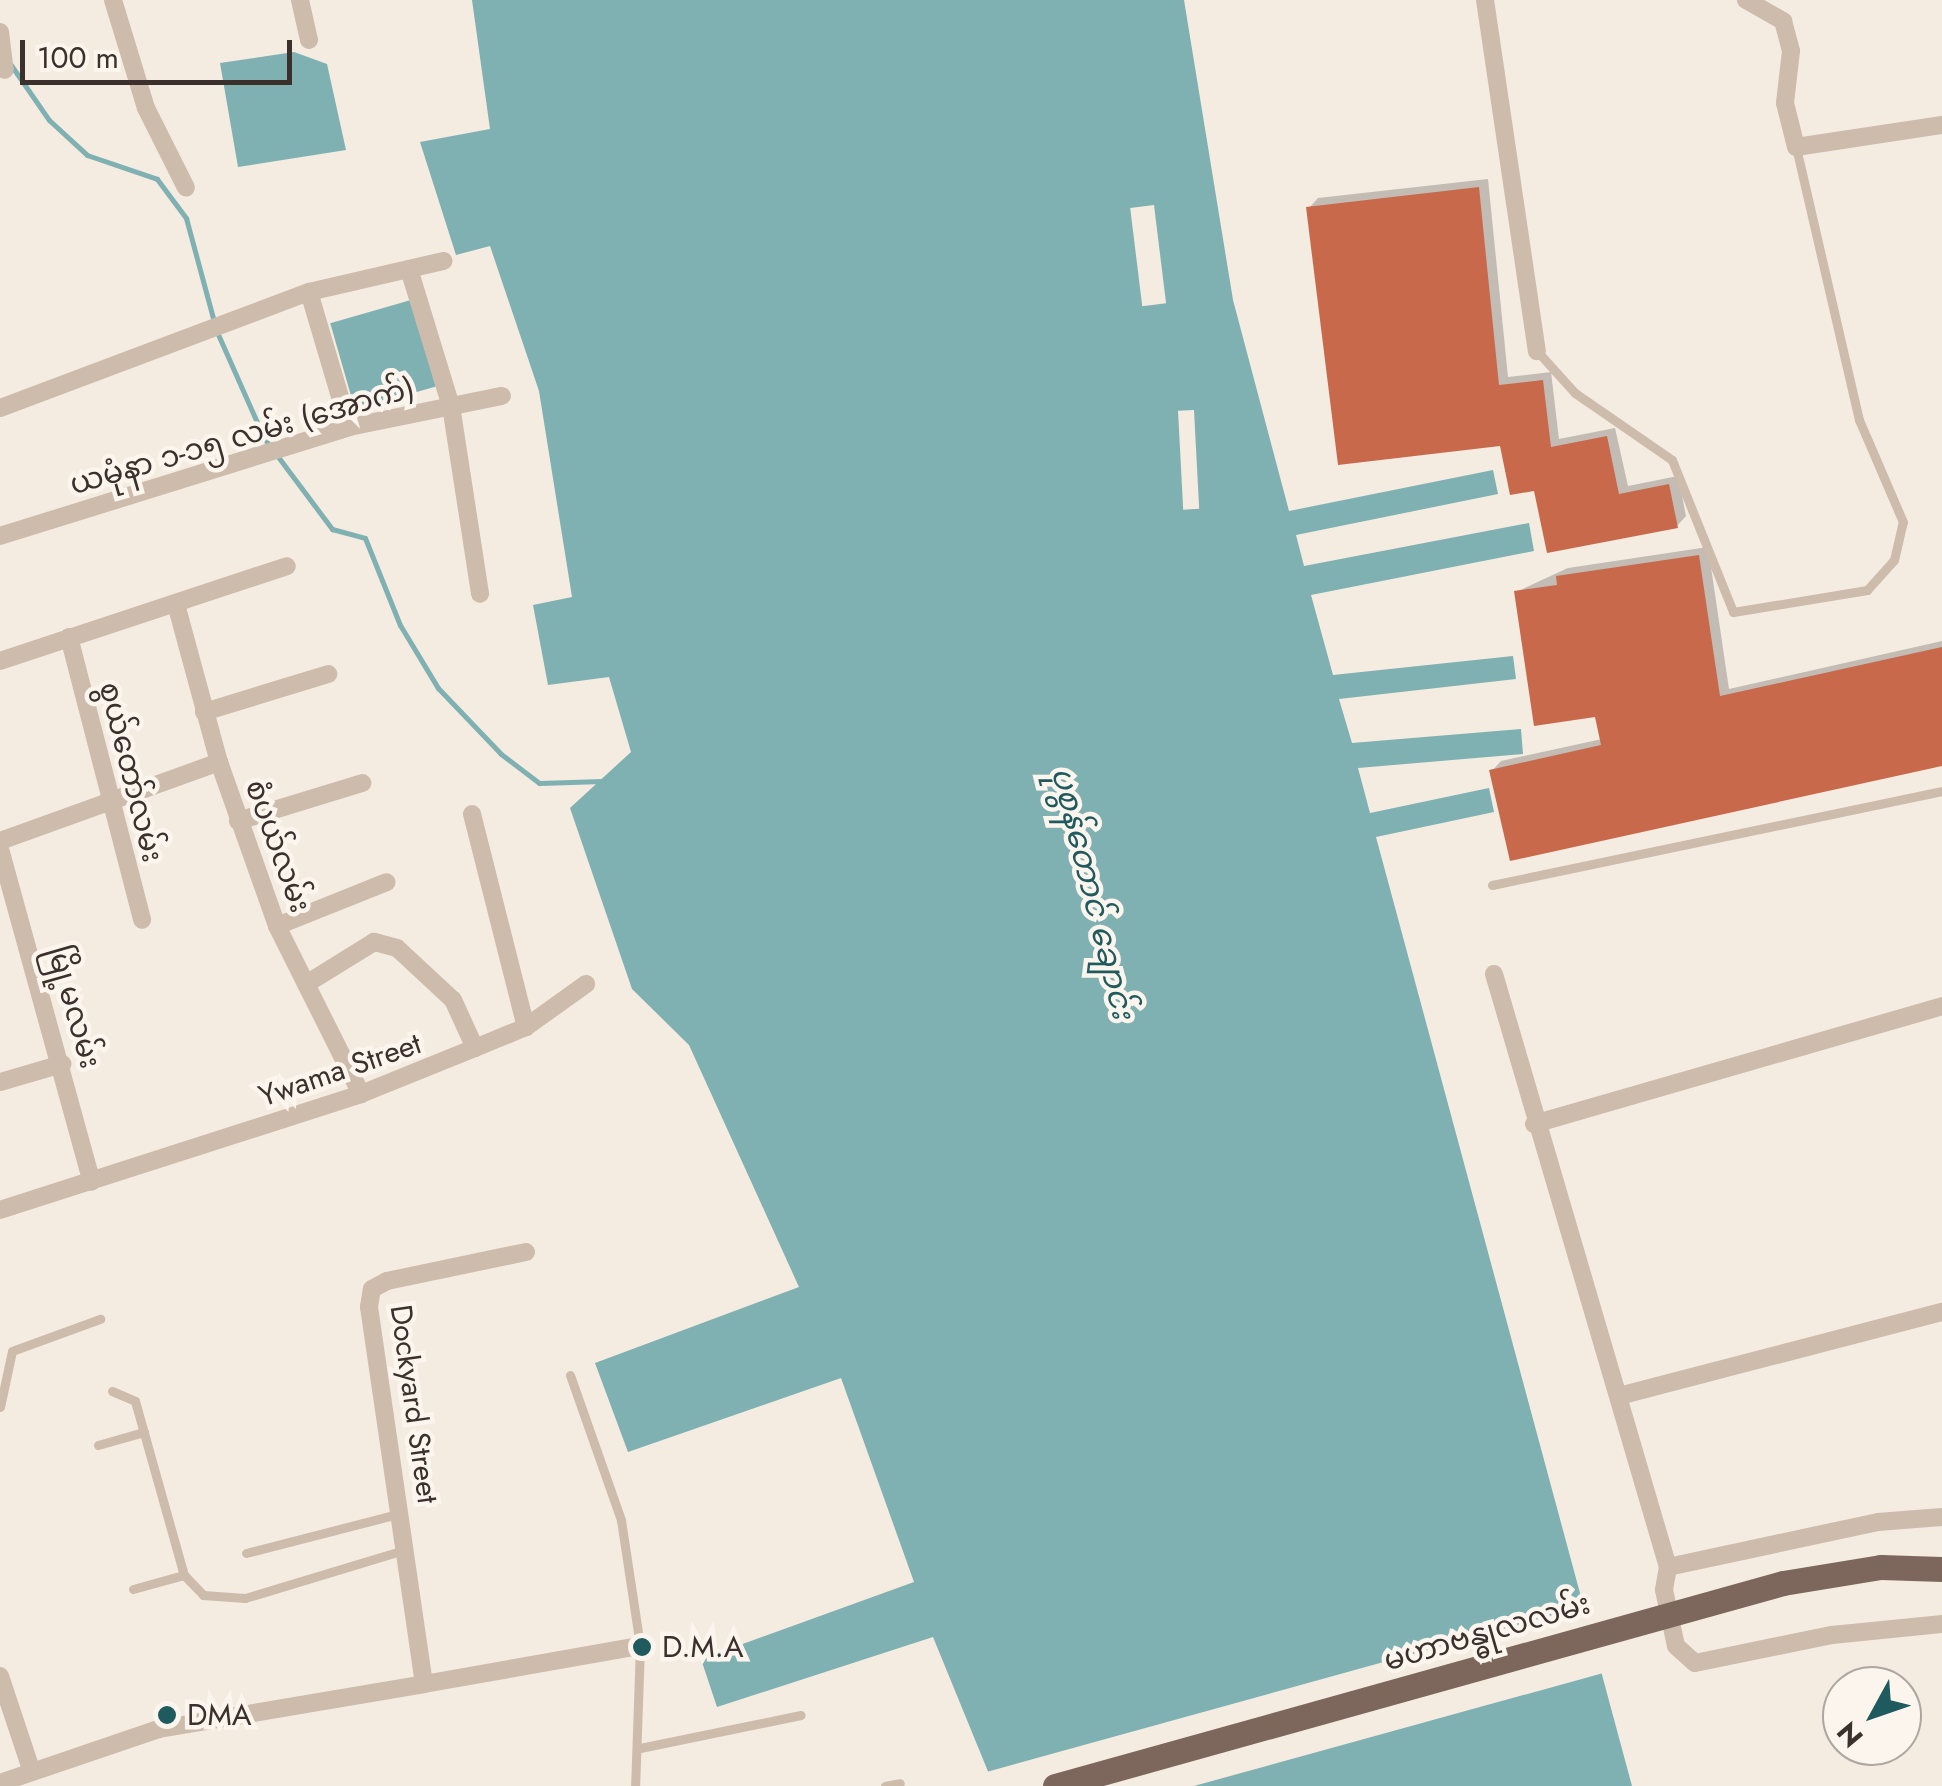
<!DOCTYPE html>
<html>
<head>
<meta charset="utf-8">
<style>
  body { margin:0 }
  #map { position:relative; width:1942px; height:1786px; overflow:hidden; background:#f4ebe1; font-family:Jost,"Noto Sans Myanmar",sans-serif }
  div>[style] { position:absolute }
  .water>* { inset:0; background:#7fb0b2; transform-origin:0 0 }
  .pier>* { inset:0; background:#f4ebe1; transform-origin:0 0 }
  .shadow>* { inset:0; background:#0003 }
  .stream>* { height:5px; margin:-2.5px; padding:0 2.5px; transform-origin:2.5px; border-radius:2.5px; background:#7fb0b2 }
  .building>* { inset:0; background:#c8694b }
  .service>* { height:9px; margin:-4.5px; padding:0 4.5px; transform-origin:4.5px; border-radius:4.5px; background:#cdbbac }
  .minor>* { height:18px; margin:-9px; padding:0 9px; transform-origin:9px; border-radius:9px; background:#cdbbac }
  .primary-bridge>* { height:25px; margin:-12.5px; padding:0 12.5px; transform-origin:12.5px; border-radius:12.5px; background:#7d675c }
  .dots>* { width:28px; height:28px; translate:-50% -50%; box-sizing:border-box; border:5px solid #fbf5ee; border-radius:50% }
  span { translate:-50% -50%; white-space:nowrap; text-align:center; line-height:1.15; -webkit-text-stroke:9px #fbf5ee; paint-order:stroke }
  .street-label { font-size:30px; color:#3b302b }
  .poi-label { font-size:30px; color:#3b302b }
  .left { translate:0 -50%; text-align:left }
  .water-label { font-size:32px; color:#1f5a5e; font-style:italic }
  .north { position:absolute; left:1822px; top:1666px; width:100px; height:100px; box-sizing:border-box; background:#fbf5ee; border:2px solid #aea6a0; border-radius:50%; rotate:230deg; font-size:28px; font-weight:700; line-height:40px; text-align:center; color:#3b302b }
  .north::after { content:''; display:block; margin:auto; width:35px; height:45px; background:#1f5a5e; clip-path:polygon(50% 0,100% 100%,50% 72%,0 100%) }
  .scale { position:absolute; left:20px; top:40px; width:272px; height:45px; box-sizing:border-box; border:5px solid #3b302b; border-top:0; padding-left:12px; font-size:30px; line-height:35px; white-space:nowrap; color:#3b302b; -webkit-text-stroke:8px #fbf5ee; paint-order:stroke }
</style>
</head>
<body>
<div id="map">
  <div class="water">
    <i style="clip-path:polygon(472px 0,1184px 0,1233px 300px,1289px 511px,1493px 470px,1498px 494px,1296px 535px,1304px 566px,1529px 523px,1534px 551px,1311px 595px,1333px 675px,1513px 656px,1516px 679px,1339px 699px,1352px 743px,1521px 729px,1523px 754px,1358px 768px,1370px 813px,1489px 788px,1494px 812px,1376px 837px,1632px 1786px,994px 1786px,933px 1637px,717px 1707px,701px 1659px,914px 1582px,841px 1378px,628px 1452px,595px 1363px,799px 1287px,689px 1045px,632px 989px,570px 808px,631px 752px,609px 677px,548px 685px,533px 605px,572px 597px,539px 391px,490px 246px,456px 255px,420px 142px,490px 129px)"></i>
    <i style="clip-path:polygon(294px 52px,327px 64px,346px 150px,238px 167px,220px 63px)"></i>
    <i style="left:411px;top:300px;width:90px;height:84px;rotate:74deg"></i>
  </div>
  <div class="pier">
    <i style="left:1154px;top:205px;width:99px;height:24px;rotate:83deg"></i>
    <i style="left:1194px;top:410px;width:99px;height:16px;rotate:87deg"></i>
    <i style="clip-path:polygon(1589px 1605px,1607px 1672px,1194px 1786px,989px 1786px,983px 1773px)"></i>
  </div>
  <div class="shadow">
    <i style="clip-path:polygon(1488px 179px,1508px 377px,1551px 372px,1559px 439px,1615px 428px,1628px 486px,1678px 476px,1686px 516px,1677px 526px,1536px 488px,1309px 208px,1318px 198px)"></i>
    <i style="clip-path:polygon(1708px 547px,1729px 689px,1942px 641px,1942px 763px,1492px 771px,1501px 761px,1602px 739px,1597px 714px,1516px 592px,1568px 568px)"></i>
  </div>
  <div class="stream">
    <i style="left:11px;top:65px;width:67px;rotate:55.4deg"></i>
    <i style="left:49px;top:120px;width:52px;rotate:42.6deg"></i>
    <i style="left:87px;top:155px;width:74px;rotate:18.9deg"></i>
    <i style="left:157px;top:179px;width:49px;rotate:53.4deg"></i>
    <i style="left:186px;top:218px;width:108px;rotate:74.9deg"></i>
    <i style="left:217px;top:332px;width:116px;rotate:66.1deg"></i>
    <i style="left:264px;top:438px;width:114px;rotate:53.2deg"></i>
    <i style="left:332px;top:529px;width:34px;rotate:15deg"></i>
    <i style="left:365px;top:538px;width:94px;rotate:68.1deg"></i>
    <i style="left:400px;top:625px;width:74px;rotate:58.9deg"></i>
    <i style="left:438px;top:688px;width:91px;rotate:46.3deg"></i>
    <i style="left:501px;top:754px;width:48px;rotate:37.3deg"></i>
    <i style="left:539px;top:783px;width:64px;rotate:-1.8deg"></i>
  </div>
  <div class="building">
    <i style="clip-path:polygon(1479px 187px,1499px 385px,1543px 380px,1551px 447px,1607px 436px,1619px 494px,1669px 484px,1678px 528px,1547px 553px,1534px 491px,1510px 495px,1500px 446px,1338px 465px,1306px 207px)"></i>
    <i style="clip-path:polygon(1699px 555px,1720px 696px,1942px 647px,1942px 766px,1510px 861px,1489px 770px,1601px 745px,1595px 717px,1534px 726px,1514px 591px,1557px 585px,1556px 576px)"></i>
  </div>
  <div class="service">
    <i style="left:1537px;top:351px;width:57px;rotate:47.9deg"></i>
    <i style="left:1575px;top:393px;width:118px;rotate:34.6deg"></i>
    <i style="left:1672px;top:460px;width:164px;rotate:68.1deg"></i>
    <i style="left:1733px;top:612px;width:136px;rotate:-9.3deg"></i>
    <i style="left:1867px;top:590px;width:40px;rotate:-48deg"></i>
    <i style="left:1894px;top:560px;width:39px;rotate:-77deg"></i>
    <i style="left:1903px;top:522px;width:111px;rotate:-113.3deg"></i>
    <i style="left:1859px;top:420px;width:280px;rotate:-103deg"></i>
    <i style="left:1492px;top:885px;width:460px;rotate:-11.8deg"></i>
    <i style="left:570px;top:1375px;width:154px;rotate:70.6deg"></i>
    <i style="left:621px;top:1520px;width:127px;rotate:81.4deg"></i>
    <i style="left:640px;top:1646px;width:140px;rotate:92deg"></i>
    <i style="left:112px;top:1391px;width:25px;rotate:23deg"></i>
    <i style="left:135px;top:1401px;width:181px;rotate:74.3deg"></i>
    <i style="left:184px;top:1575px;width:28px;rotate:46deg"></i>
    <i style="left:203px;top:1595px;width:42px;rotate:4.1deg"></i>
    <i style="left:245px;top:1598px;width:166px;rotate:-16.8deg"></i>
    <i style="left:0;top:1407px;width:57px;rotate:-77.9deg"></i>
    <i style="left:12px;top:1351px;width:94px;rotate:-20deg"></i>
    <i style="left:98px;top:1445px;width:48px;rotate:-15.8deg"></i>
    <i style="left:246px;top:1553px;width:157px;rotate:-14.4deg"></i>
    <i style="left:133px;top:1589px;width:53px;rotate:-15.4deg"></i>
    <i style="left:640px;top:1748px;width:164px;rotate:-11.6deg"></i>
    <i style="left:885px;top:1786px;width:15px;rotate:-11deg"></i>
  </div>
  <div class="minor">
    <i style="left:113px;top:0;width:113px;rotate:73deg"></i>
    <i style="left:146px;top:108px;width:89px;rotate:63.4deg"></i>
    <i style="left:300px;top:0;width:41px;rotate:77.3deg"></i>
    <i style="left:1485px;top:0;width:355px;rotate:81.6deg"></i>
    <i style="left:1746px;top:0;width:43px;rotate:29.6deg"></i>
    <i style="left:1783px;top:21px;width:31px;rotate:75deg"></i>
    <i style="left:1791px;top:51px;width:52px;rotate:96.6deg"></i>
    <i style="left:1785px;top:103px;width:45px;rotate:76deg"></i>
    <i style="left:1796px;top:147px;width:148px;rotate:-8.6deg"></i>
    <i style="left:0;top:32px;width:38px;rotate:83deg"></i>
    <i style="left:409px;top:269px;width:143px;rotate:73deg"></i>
    <i style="left:451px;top:406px;width:190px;rotate:81.2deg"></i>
    <i style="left:309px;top:292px;width:141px;rotate:73.5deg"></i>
    <i style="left:0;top:408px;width:330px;rotate:-20.6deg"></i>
    <i style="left:309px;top:292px;width:138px;rotate:-13deg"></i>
    <i style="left:0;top:536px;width:366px;rotate:-17.3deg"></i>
    <i style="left:349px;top:427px;width:156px;rotate:-11.5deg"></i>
    <i style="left:176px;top:604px;width:164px;rotate:74.8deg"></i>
    <i style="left:219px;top:762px;width:174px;rotate:70.5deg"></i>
    <i style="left:277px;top:926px;width:188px;rotate:63.4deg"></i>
    <i style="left:69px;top:637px;width:292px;rotate:75.5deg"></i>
    <i style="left:0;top:661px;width:302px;rotate:-18.3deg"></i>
    <i style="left:204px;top:712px;width:130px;rotate:-17deg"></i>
    <i style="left:472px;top:814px;width:220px;rotate:75.8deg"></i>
    <i style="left:238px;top:821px;width:130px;rotate:-17deg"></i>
    <i style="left:0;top:841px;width:233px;rotate:-19.8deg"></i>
    <i style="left:0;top:849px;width:345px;rotate:74.6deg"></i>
    <i style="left:277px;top:926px;width:118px;rotate:-21.8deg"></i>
    <i style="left:1494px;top:974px;width:618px;rotate:73.65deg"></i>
    <i style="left:1668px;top:1567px;width:23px;rotate:100deg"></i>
    <i style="left:1664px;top:1590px;width:57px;rotate:77.9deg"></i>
    <i style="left:1676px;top:1646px;width:25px;rotate:42deg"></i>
    <i style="left:1695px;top:1663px;width:140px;rotate:-11.6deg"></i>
    <i style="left:1832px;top:1635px;width:111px;rotate:-5.7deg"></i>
    <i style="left:475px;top:1048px;width:55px;rotate:-22.4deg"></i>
    <i style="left:526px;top:1027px;width:74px;rotate:-35.6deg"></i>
    <i style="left:0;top:1082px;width:65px;rotate:-16.2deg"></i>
    <i style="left:1534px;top:1124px;width:425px;rotate:-16.1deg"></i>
    <i style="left:0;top:1210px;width:379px;rotate:-17.8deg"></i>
    <i style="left:361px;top:1094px;width:123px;rotate:-22deg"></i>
    <i style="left:475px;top:1048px;width:53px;rotate:-114.6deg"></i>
    <i style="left:453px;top:1000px;width:76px;rotate:-137.1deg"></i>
    <i style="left:397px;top:948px;width:24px;rotate:-165deg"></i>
    <i style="left:374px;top:942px;width:80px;rotate:148.3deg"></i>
    <i style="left:1619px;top:1396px;width:334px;rotate:-14.6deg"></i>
    <i style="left:1668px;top:1567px;width:215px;rotate:-12.1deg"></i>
    <i style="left:1878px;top:1522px;width:64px;rotate:-4.5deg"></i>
    <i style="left:0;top:1676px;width:98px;rotate:71.6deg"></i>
    <i style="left:424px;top:1684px;width:219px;rotate:-10deg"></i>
    <i style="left:0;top:1783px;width:168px;rotate:-18.8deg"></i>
    <i style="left:159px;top:1729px;width:269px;rotate:-9.6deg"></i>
    <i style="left:424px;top:1684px;width:381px;rotate:-98.3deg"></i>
    <i style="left:369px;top:1307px;width:18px;rotate:-81deg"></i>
    <i style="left:372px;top:1289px;width:17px;rotate:-28deg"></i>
    <i style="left:387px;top:1281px;width:142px;rotate:-11.8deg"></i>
  </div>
  <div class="primary-bridge">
    <i style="left:1055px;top:1786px;width:756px;rotate:-15.58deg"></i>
    <i style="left:1783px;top:1583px;width:99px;rotate:-9.3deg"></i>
    <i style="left:1881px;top:1567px;width:61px;rotate:1.9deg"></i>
  </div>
  <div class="dots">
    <i style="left:642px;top:1647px;background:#1f5a5e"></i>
    <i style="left:167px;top:1715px;background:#1f5a5e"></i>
  </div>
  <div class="street-label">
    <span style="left:242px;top:436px;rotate:-16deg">ယမုံနာ ၁-၁၅ လမ်း (အောက်)</span>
    <span style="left:131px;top:772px;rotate:76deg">စွယ်တော်လမ်း</span>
    <span style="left:278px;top:846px;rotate:70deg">စံပယ်လမ်း</span>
    <span style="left:74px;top:1007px;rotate:74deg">မြို့မလမ်း</span>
    <span style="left:340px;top:1070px;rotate:-19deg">Ywama Street</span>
    <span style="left:414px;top:1404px;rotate:82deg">Dockyard Street</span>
    <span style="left:1487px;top:1632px;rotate:-16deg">မဟာဗန္ဓုလလမ်း</span>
  </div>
  <div class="poi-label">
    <span class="left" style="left:662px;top:1647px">D.M.A</span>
    <span class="left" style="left:187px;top:1715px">DMA</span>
  </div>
  <div class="water-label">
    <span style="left:1093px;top:893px;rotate:76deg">ပုစွန်တောင် ချောင်း</span>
  </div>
  <div class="north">N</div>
  <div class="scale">100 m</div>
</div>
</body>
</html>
